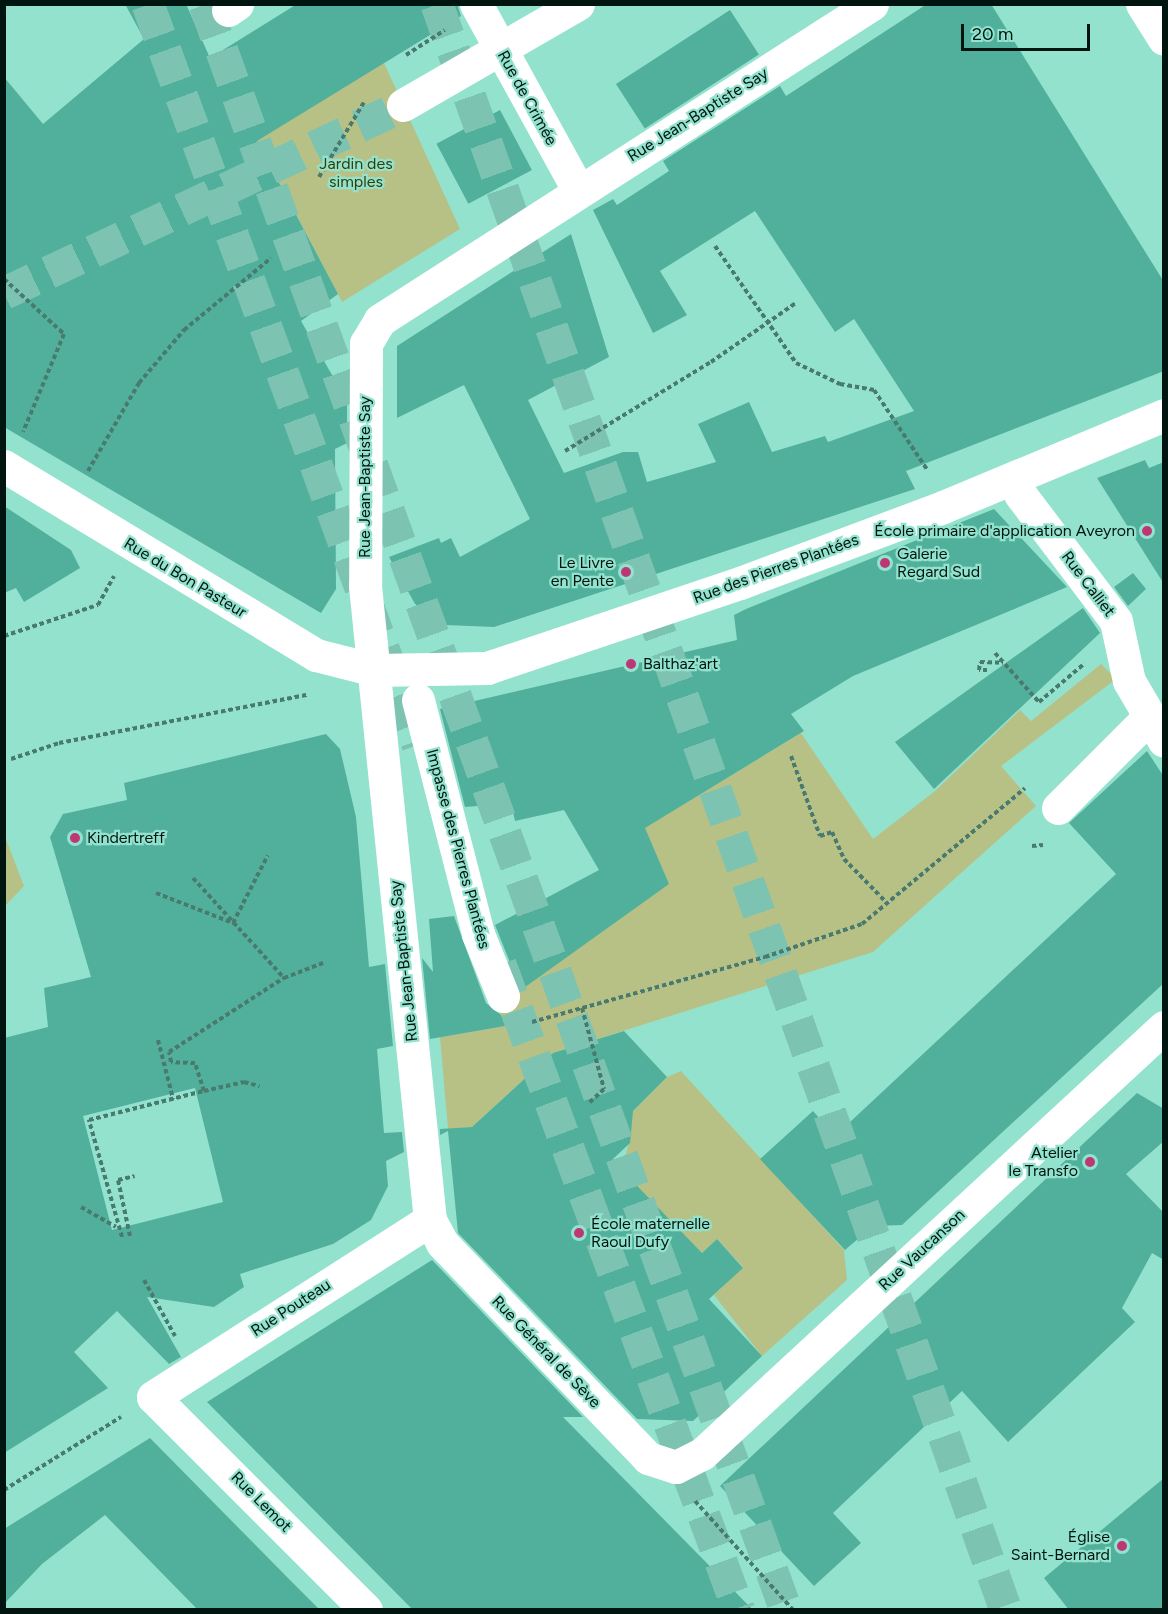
<!DOCTYPE html>
<html>
<head>
<meta charset="utf-8">
<style>
  body { margin:0 }
  #map { position:relative; width:1168px; height:1614px; overflow:hidden; background:#93e2ce; font-family:Figtree,sans-serif }
  div>[style] { position:absolute }
  .green>* { inset:0; background:#b7c186 }
  .building>* { inset:0; background:#51b09b; transform-origin:0 0 }
  .minor-tunnel>* { height:33px; margin-top:-16.5px; transform-origin:0; background:repeating-linear-gradient(90deg,#7dc3b2 0 33px,transparent 0 49px) }
  .major-tunnel>* { height:33px; margin-top:-16.5px; transform-origin:0; background:repeating-linear-gradient(90deg,#7dc3b2 0 33px,transparent 0 49px) }
  .path>* { height:4px; margin-top:-2px; transform-origin:0; background:repeating-linear-gradient(90deg,#497a6e 0 4.5px,transparent 0 7.5px) }
  .minor>* { height:33px; margin:-16.5px; padding:0 16.5px; transform-origin:16.5px; border-radius:16.5px; background:#fff }
  .dots>* { width:16px; height:16px; translate:-50% -50%; box-sizing:border-box; border:3px solid #93e2ce; border-radius:50% }
  span { translate:-50% -50%; white-space:nowrap; text-align:center; line-height:1.15; -webkit-text-stroke:4.5px #93e2ce; paint-order:stroke }
  .street-label { font-size:16px; color:#001510 }
  .park-label { font-size:16px; color:#363d04 }
  .poi-label { font-size:16px; color:#001510 }
  .right { translate:-100% -50%; text-align:right }
  .left { translate:0 -50%; text-align:left }
  .frame { position:absolute; inset:0; border:6px solid #001510; pointer-events:none }
  .scale { position:absolute; left:961px; top:24px; width:129px; height:27px; box-sizing:border-box; border:3px solid #001510; border-top:0; padding-left:8px; font-size:18px; line-height:21px; white-space:nowrap; color:#001510; -webkit-text-stroke:4px #93e2ce; paint-order:stroke }
</style>
</head>
<body>
<div id="map">
  <div class="green">
    <i style="clip-path:polygon(384px 63px,460px 229px,342px 302px,255px 137px)"></i>
    <i style="clip-path:polygon(1101px 664px,1116px 679px,1001px 766px,1036px 806px,873px 952px,553px 1053px,472px 1127px,448px 1129px,440px 1037px,504px 1026px,497px 1002px,668px 884px,640px 830px,801px 733px,873px 839px,935px 791px,1020px 710px,1031px 721px)"></i>
    <i style="clip-path:polygon(4px 834px,24px 886px,5px 906px,4px 906px)"></i>
    <i style="clip-path:polygon(681px 1071px,844px 1250px,847px 1280px,762px 1356px,714px 1295px,743px 1267px,717px 1239px,702px 1253px,621px 1174px,631px 1134px,621px 1123px,667px 1077px)"></i>
  </div>
  <div class="building">
    <i style="clip-path:polygon(125px 4px,186px 4px,210px 58px,297px 4px,457px 4px,461px 16px,257px 141px,338px 294px,301px 321px,347px 401px,347px 443px,335px 449px,336px 589px,321px 613px,4px 427px,4px 77px,43px 124px,144px 39px)"></i>
    <i style="clip-path:polygon(927px 4px,991px 4px,1164px 282px,1164px 371px,906px 471px,915px 489px,494px 627px,445px 625px,415px 604px,389px 557px,439px 538px,441px 543px,451px 538px,460px 557px,530px 519px,464px 385px,397px 418px,397px 346px,571px 234px,609px 357px,528px 400px,564px 473px,623px 452px,638px 452px,647px 482px,716px 462px,698px 424px,749px 402px,772px 452px,825px 436px,828px 442px,914px 411px,854px 319px,835px 332px,755px 211px,660px 271px,687px 315px,653px 333px,593px 210px,613px 199px,617px 205px,669px 171px,663px 161px,780px 86px,786px 96px)"></i>
    <i style="left:730px;top:10px;width:53px;height:136px;rotate:57deg"></i>
    <i style="left:500px;top:110px;width:68px;height:72px;rotate:62deg"></i>
    <i style="clip-path:polygon(1145px 460px,1149px 468px,1164px 462px,1164px 584px,1097px 478px)"></i>
    <i style="clip-path:polygon(4px 506px,71px 550px,80px 568px,24px 602px,16px 588px,4px 593px)"></i>
    <i style="clip-path:polygon(994px 509px,1067px 587px,853px 676px,791px 714px,804px 731px,645px 828px,669px 884px,521px 990px,495px 925px,599px 870px,564px 810px,515px 821px,512px 808px,504px 809px,503px 804px,465px 807px,440px 709px,737px 640px,734px 615px,746px 609px)"></i>
    <i style="clip-path:polygon(1133px 573px,1146px 589px,1128px 606px,1114px 587px)"></i>
    <i style="clip-path:polygon(1083px 608px,1100px 633px,934px 789px,895px 742px)"></i>
    <i style="clip-path:polygon(evenodd,326px 734px,340px 749px,356px 817px,369px 967px,385px 964px,393px 1046px,377px 1049px,384px 1133px,402px 1132px,404px 1152px,386px 1161px,388px 1186px,371px 1220px,333px 1244px,240px 1274px,244px 1287px,214px 1307px,147px 1297px,181px 1357px,169px 1364px,117px 1311px,74px 1352px,108px 1388px,4px 1453px,4px 1038px,48px 1027px,44px 988px,91px 977px,50px 837px,63px 814px,127px 800px,124px 783px,326px 734px,195px 1088px,223px 1202px,112px 1230px,83px 1116px,195px 1088px)"></i>
    <i style="clip-path:polygon(1147px 751px,1164px 777px,1164px 983px,902px 1225px,873px 1226px,845px 1250px,760px 1159px,813px 1111px,835px 1136px,1116px 874px,1069px 823px)"></i>
    <i style="clip-path:polygon(454px 916px,486px 1003px,501px 1015px,505px 1026px,430px 1039px,422px 958px,433px 972px,429px 919px)"></i>
    <i style="clip-path:polygon(624px 1031px,667px 1077px,633px 1111px,630px 1143px,612px 1160px,702px 1253px,717px 1239px,743px 1268px,709px 1299px,762px 1356px,693px 1421px,637px 1419px,458px 1233px,448px 1131px,440px 1135px,440px 1129px,472px 1127px,553px 1053px)"></i>
    <i style="clip-path:polygon(1137px 1093px,1164px 1109px,1164px 1141px,1126px 1174px,1164px 1213px,1164px 1260px,1152px 1253px,1122px 1308px,1135px 1322px,1008px 1442px,962px 1391px,833px 1513px,861px 1543px,814px 1586px,720px 1486px)"></i>
    <i style="clip-path:polygon(432px 1260px,583px 1417px,563px 1417px,753px 1610px,413px 1610px,207px 1402px)"></i>
    <i style="clip-path:polygon(150px 1438px,285px 1575px,320px 1610px,198px 1610px,105px 1515px,42px 1564px,4px 1604px,4px 1529px)"></i>
    <i style="clip-path:polygon(1164px 1478px,1164px 1610px,1069px 1610px,1044px 1578px)"></i>
  </div>
  <div class="minor-tunnel">
    <i style="left:437px;top:4px;width:1704px;rotate:70.49deg"></i>
    <i style="left:4px;top:293px;width:441px;rotate:-25.2deg"></i>
  </div>
  <div class="major-tunnel">
    <i style="left:148px;top:4px;width:788px;rotate:69.95deg"></i>
    <i style="left:205px;top:4px;width:1708px;rotate:70.11deg"></i>
    <i style="left:500px;top:964px;width:689px;rotate:69.7deg"></i>
  </div>
  <div class="path">
    <i style="left:406px;top:55px;width:46px;rotate:-32.7deg"></i>
    <i style="left:319px;top:177px;width:87px;rotate:-59deg"></i>
    <i style="left:715px;top:246px;width:142px;rotate:55.3deg"></i>
    <i style="left:796px;top:363px;width:49px;rotate:25.5deg"></i>
    <i style="left:840px;top:384px;width:35px;rotate:10deg"></i>
    <i style="left:874px;top:390px;width:97px;rotate:56.3deg"></i>
    <i style="left:4px;top:279px;width:81px;rotate:42.5deg"></i>
    <i style="left:64px;top:334px;width:106px;rotate:112.7deg"></i>
    <i style="left:565px;top:451px;width:171px;rotate:-31.4deg"></i>
    <i style="left:711px;top:362px;width:103px;rotate:-34.8deg"></i>
    <i style="left:88px;top:471px;width:102px;rotate:-59.9deg"></i>
    <i style="left:139px;top:383px;width:70px;rotate:-49.7deg"></i>
    <i style="left:184px;top:330px;width:113px;rotate:-39.6deg"></i>
    <i style="left:4px;top:636px;width:99px;rotate:-18.3deg"></i>
    <i style="left:98px;top:605px;width:33px;rotate:-61deg"></i>
    <i style="left:995px;top:653px;width:66px;rotate:48.1deg"></i>
    <i style="left:1039px;top:702px;width:60px;rotate:-40.3deg"></i>
    <i style="left:987px;top:670px;width:8px;rotate:180deg"></i>
    <i style="left:979px;top:670px;width:8px;rotate:-83deg"></i>
    <i style="left:980px;top:662px;width:23px;rotate:2deg"></i>
    <i style="left:791px;top:756px;width:85px;rotate:70.1deg"></i>
    <i style="left:820px;top:836px;width:13px;rotate:-18deg"></i>
    <i style="left:832px;top:832px;width:30px;rotate:66deg"></i>
    <i style="left:844px;top:859px;width:62px;rotate:45.7deg"></i>
    <i style="left:11px;top:759px;width:51px;rotate:-18.4deg"></i>
    <i style="left:59px;top:743px;width:253px;rotate:-11deg"></i>
    <i style="left:1032px;top:846px;width:11px;rotate:-5deg"></i>
    <i style="left:193px;top:878px;width:135px;rotate:47.7deg"></i>
    <i style="left:156px;top:893px;width:83px;rotate:21.3deg"></i>
    <i style="left:233px;top:923px;width:76px;rotate:-62.8deg"></i>
    <i style="left:582px;top:1008px;width:84px;rotate:74.8deg"></i>
    <i style="left:604px;top:1089px;width:22px;rotate:137deg"></i>
    <i style="left:532px;top:1022px;width:242px;rotate:-15.6deg"></i>
    <i style="left:765px;top:957px;width:102px;rotate:-18.8deg"></i>
    <i style="left:862px;top:924px;width:212px;rotate:-39.8deg"></i>
    <i style="left:158px;top:1040px;width:61px;rotate:75.7deg"></i>
    <i style="left:204px;top:1091px;width:41px;rotate:-12.7deg"></i>
    <i style="left:244px;top:1082px;width:16px;rotate:15deg"></i>
    <i style="left:81px;top:1207px;width:40px;rotate:29.7deg"></i>
    <i style="left:130px;top:1236px;width:57px;rotate:-102.1deg"></i>
    <i style="left:118px;top:1180px;width:17px;rotate:-13deg"></i>
    <i style="left:122px;top:1237px;width:122px;rotate:-105.8deg"></i>
    <i style="left:89px;top:1120px;width:119px;rotate:-14.2deg"></i>
    <i style="left:204px;top:1091px;width:29px;rotate:-108deg"></i>
    <i style="left:195px;top:1063px;width:24px;rotate:-178deg"></i>
    <i style="left:171px;top:1062px;width:10px;rotate:-101deg"></i>
    <i style="left:169px;top:1052px;width:137px;rotate:-32.8deg"></i>
    <i style="left:284px;top:978px;width:42px;rotate:-21deg"></i>
    <i style="left:144px;top:1280px;width:64px;rotate:61deg"></i>
    <i style="left:4px;top:1490px;width:138px;rotate:-32deg"></i>
    <i style="left:695px;top:1501px;width:147px;rotate:48deg"></i>
  </div>
  <div class="minor">
    <i style="left:476px;top:4px;width:213px;rotate:61.2deg"></i>
    <i style="left:872px;top:4px;width:585px;rotate:147.29deg"></i>
    <i style="left:380px;top:320px;width:27px;rotate:121deg"></i>
    <i style="left:366px;top:343px;width:243px;rotate:90.2deg"></i>
    <i style="left:365px;top:586px;width:637px;rotate:84.15deg"></i>
    <i style="left:430px;top:1220px;width:26px;rotate:62deg"></i>
    <i style="left:442px;top:1243px;width:298px;rotate:46.2deg"></i>
    <i style="left:648px;top:1458px;width:29px;rotate:18deg"></i>
    <i style="left:676px;top:1467px;width:29px;rotate:-27deg"></i>
    <i style="left:702px;top:1454px;width:629px;rotate:-42.75deg"></i>
    <i style="left:1142px;top:4px;width:41px;rotate:57.8deg"></i>
    <i style="left:228px;top:10px;width:11px;rotate:-34deg"></i>
    <i style="left:403px;top:105px;width:202px;rotate:-30deg"></i>
    <i style="left:4px;top:466px;width:365px;rotate:31.2deg"></i>
    <i style="left:316px;top:655px;width:61px;rotate:14.3deg"></i>
    <i style="left:375px;top:670px;width:112px;rotate:-1deg"></i>
    <i style="left:487px;top:668px;width:267px;rotate:-18.6deg"></i>
    <i style="left:740px;top:583px;width:217px;rotate:-20.5deg"></i>
    <i style="left:943px;top:507px;width:239px;rotate:-22.6deg"></i>
    <i style="left:1020px;top:494px;width:159px;rotate:52.9deg"></i>
    <i style="left:1116px;top:621px;width:61px;rotate:77.8deg"></i>
    <i style="left:1129px;top:681px;width:69px;rotate:59.7deg"></i>
    <i style="left:418px;top:700px;width:242px;rotate:75.6deg"></i>
    <i style="left:478px;top:934px;width:67px;rotate:68deg"></i>
    <i style="left:1058px;top:808px;width:129px;rotate:-45deg"></i>
    <i style="left:366px;top:1610px;width:301px;rotate:-135deg"></i>
    <i style="left:153px;top:1397px;width:329px;rotate:-32.6deg"></i>
  </div>
  <div class="dots">
    <i style="left:1147px;top:531px;background:#be3775"></i>
    <i style="left:885px;top:563px;background:#be3775"></i>
    <i style="left:626px;top:572px;background:#be3775"></i>
    <i style="left:631px;top:664px;background:#be3775"></i>
    <i style="left:75px;top:838px;background:#be3775"></i>
    <i style="left:1090px;top:1162px;background:#be3775"></i>
    <i style="left:579px;top:1233px;background:#be3775"></i>
    <i style="left:1122px;top:1546px;background:#be3775"></i>
  </div>
  <div class="street-label">
    <span style="left:527px;top:98px;rotate:61deg">Rue de Crimée</span>
    <span style="left:698px;top:115px;rotate:-32deg">Rue Jean-Baptiste Say</span>
    <span style="left:365px;top:477px;rotate:-90deg">Rue Jean-Baptiste Say</span>
    <span style="left:776px;top:569px;rotate:-20deg">Rue des Pierres Plantées</span>
    <span style="left:185px;top:578px;rotate:31deg">Rue du Bon Pasteur</span>
    <span style="left:1088px;top:584px;rotate:53deg">Rue Calliet</span>
    <span style="left:458px;top:849px;rotate:75deg">Impasse des Pierres Plantées</span>
    <span style="left:404px;top:961px;rotate:-96deg">Rue Jean-Baptiste Say</span>
    <span style="left:922px;top:1250px;rotate:-43deg">Rue Vaucanson</span>
    <span style="left:291px;top:1308px;rotate:-33deg">Rue Pouteau</span>
    <span style="left:546px;top:1352px;rotate:46deg">Rue Général de Sève</span>
    <span style="left:261px;top:1502px;rotate:45deg">Rue Lemot</span>
  </div>
  <div class="park-label">
    <span style="left:356px;top:173px">Jardin des<br>simples</span>
  </div>
  <div class="poi-label">
    <span class="right" style="left:1135px;top:531px">École primaire d'application Aveyron</span>
    <span class="left" style="left:897px;top:563px">Galerie<br>Regard Sud</span>
    <span class="right" style="left:614px;top:572px">Le Livre<br>en Pente</span>
    <span class="left" style="left:643px;top:664px">Balthaz'art</span>
    <span class="left" style="left:87px;top:838px">Kindertreff</span>
    <span class="right" style="left:1078px;top:1162px">Atelier<br>le Transfo</span>
    <span class="left" style="left:591px;top:1233px">École maternelle<br>Raoul Dufy</span>
    <span class="right" style="left:1110px;top:1546px">Église<br>Saint-Bernard</span>
  </div>
  <div class="frame"></div>
  <div class="scale">20 m</div>
</div>
</body>
</html>
